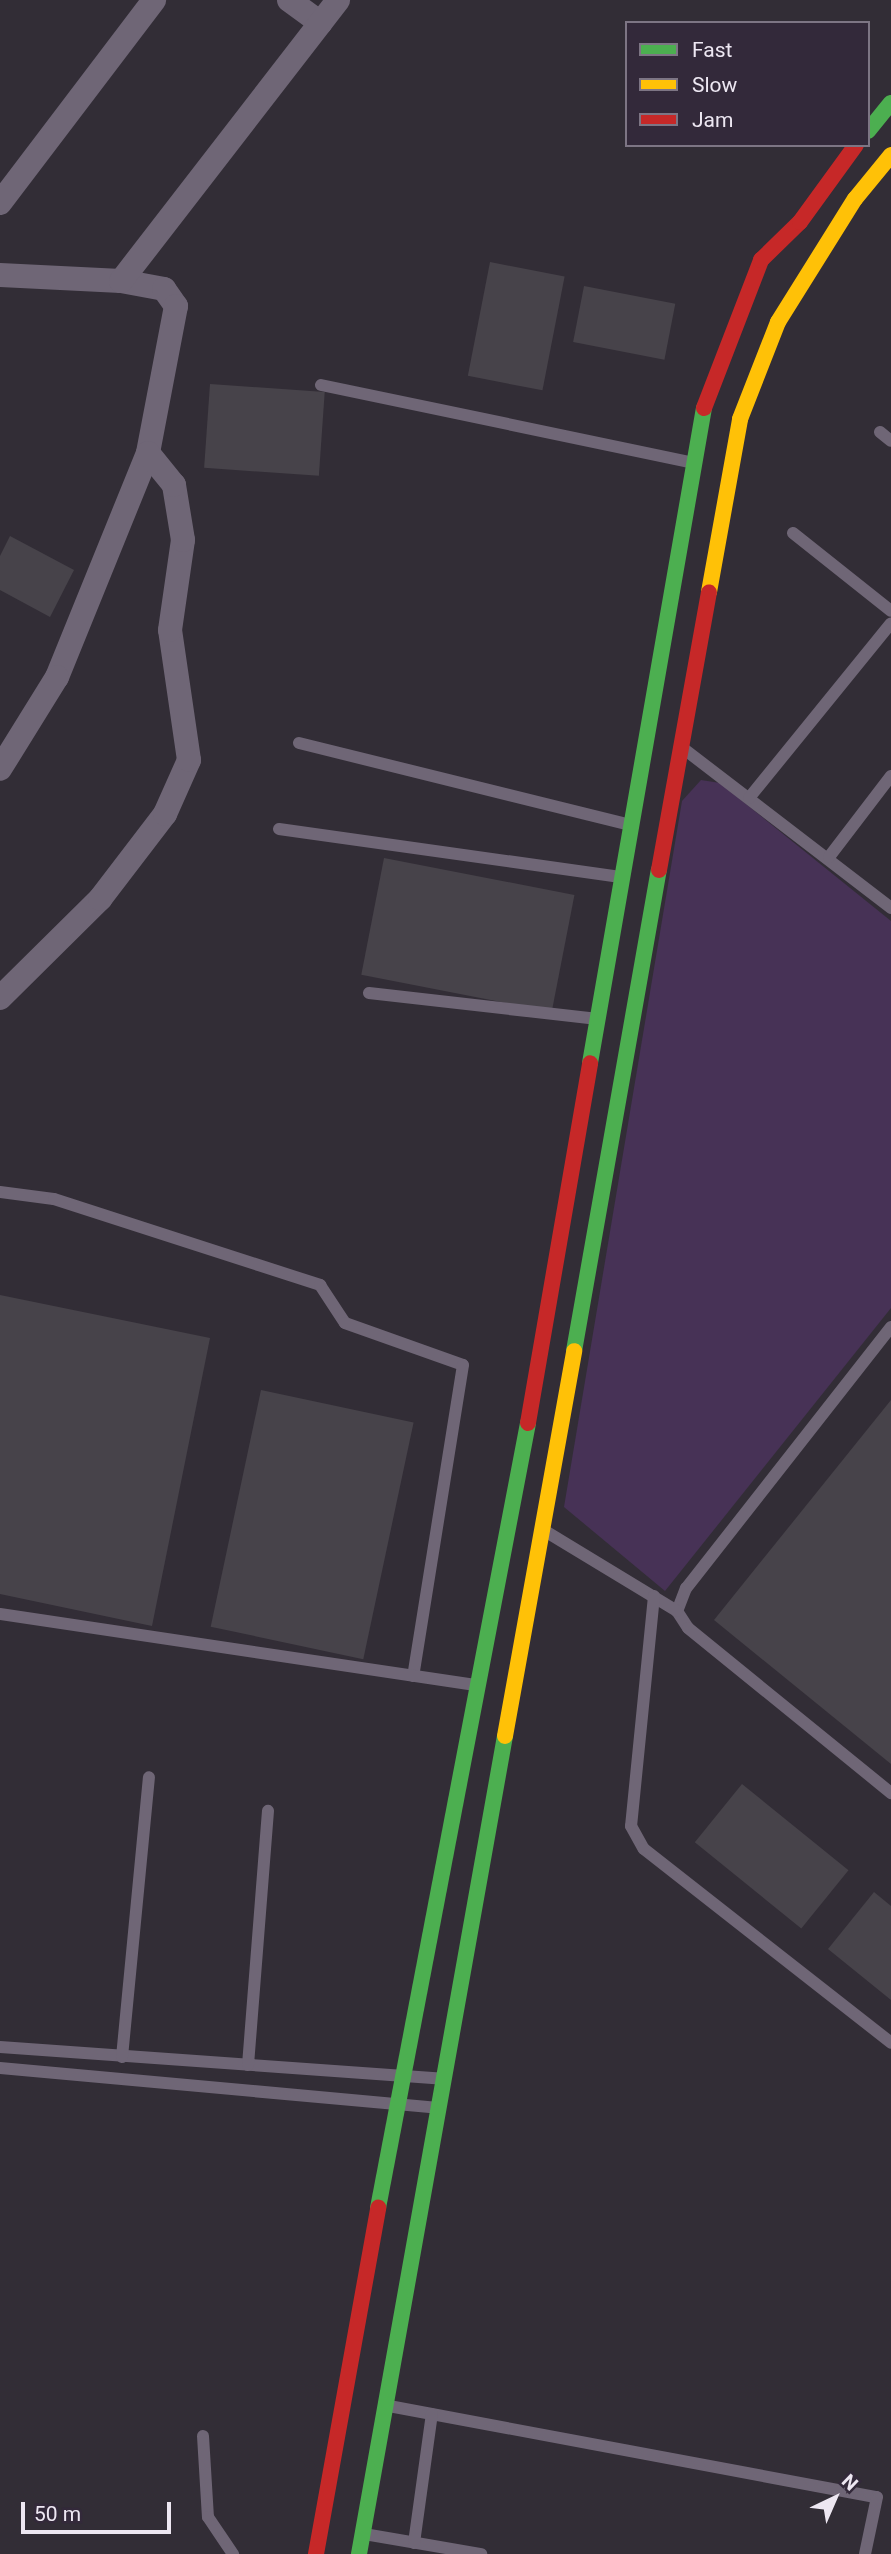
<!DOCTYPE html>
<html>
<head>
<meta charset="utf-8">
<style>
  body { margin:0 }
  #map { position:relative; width:891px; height:2554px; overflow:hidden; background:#322d36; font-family:Roboto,sans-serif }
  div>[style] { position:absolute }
  .green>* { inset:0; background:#473256 }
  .building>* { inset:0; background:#47434a; transform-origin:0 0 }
  .lane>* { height:12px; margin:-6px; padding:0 6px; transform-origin:6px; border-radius:6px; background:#6f6676 }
  .street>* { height:24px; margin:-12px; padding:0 12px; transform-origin:12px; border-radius:12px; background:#6f6676 }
  .fast>* { height:16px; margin:-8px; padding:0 8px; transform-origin:8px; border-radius:8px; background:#4caf50 }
  .slow>* { height:16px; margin:-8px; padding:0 8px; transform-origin:8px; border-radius:8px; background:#ffc107 }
  .jam>* { height:16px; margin:-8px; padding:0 8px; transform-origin:8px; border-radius:8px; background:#c62828 }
  span { translate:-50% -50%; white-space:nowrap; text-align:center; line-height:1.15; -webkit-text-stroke:6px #33293a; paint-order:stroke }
  .legend { position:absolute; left:625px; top:21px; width:245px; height:126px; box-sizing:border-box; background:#33293a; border:2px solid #7d7584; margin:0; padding:9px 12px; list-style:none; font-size:21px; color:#ede7f2 }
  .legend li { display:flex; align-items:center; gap:14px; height:35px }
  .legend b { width:35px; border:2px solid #7d7584 }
  .north { position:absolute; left:800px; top:2463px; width:70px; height:70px; -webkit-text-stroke:5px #33293a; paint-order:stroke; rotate:44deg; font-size:19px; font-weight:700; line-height:28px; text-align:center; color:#ede7f2 }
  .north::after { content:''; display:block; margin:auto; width:24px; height:32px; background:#ede7f2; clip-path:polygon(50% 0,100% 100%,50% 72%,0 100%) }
  .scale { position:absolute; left:21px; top:2502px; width:150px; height:32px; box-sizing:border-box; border:4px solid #ede7f2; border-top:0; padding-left:9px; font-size:21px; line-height:24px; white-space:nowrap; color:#ede7f2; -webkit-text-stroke:5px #33293a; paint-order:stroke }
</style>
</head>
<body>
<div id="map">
  <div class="green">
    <i style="clip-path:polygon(701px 780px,720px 783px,891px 921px,891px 1308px,665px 1591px,564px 1507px,682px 801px)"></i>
  </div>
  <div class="building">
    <i style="left:490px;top:262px;width:76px;height:116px;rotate:11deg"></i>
    <i style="left:584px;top:286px;width:93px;height:57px;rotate:11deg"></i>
    <i style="left:210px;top:384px;width:115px;height:84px;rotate:4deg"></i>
    <i style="clip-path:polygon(10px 536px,74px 570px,50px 617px,0 590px,0 556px)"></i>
    <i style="left:384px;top:858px;width:194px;height:119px;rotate:11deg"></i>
    <i style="clip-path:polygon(0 1295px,210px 1338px,152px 1626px,0 1594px)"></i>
    <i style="left:261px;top:1390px;width:156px;height:242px;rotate:12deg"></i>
    <i style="clip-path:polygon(891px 1400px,891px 1764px,714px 1620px)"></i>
    <i style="left:742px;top:1784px;width:137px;height:75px;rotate:39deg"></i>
    <i style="clip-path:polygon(874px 1892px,891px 1906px,891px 2000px,828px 1949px)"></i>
  </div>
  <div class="lane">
    <i style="left:321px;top:385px;width:378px;rotate:11.8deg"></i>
    <i style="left:880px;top:432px;width:14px;rotate:39deg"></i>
    <i style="left:793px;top:533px;width:125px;rotate:38.5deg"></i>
    <i style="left:299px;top:743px;width:342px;rotate:13.9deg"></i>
    <i style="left:684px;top:749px;width:261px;rotate:37.5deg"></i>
    <i style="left:749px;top:798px;width:225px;rotate:-50.9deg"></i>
    <i style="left:279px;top:829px;width:343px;rotate:8deg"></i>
    <i style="left:829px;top:857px;width:102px;rotate:-52.6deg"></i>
    <i style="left:369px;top:993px;width:228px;rotate:6.5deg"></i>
    <i style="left:0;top:1192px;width:54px;rotate:7.4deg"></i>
    <i style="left:54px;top:1199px;width:280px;rotate:17.9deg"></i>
    <i style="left:320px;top:1285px;width:45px;rotate:56.7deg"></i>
    <i style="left:345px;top:1323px;width:125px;rotate:19.6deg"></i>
    <i style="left:463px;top:1365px;width:315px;rotate:99.1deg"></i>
    <i style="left:891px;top:1327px;width:332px;rotate:128.1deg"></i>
    <i style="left:686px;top:1588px;width:25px;rotate:111deg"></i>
    <i style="left:677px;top:1611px;width:20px;rotate:57deg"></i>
    <i style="left:688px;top:1628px;width:262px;rotate:39.1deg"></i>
    <i style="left:545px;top:1531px;width:154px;rotate:31.2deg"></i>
    <i style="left:654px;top:1596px;width:231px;rotate:95.7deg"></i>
    <i style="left:631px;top:1826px;width:26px;rotate:61deg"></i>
    <i style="left:644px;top:1849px;width:314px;rotate:38.1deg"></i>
    <i style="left:0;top:1614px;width:484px;rotate:8.5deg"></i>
    <i style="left:0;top:2047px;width:444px;rotate:4.1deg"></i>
    <i style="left:122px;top:2057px;width:281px;rotate:-84.5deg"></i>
    <i style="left:248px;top:2065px;width:255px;rotate:-85.5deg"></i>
    <i style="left:0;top:2068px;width:440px;rotate:5.2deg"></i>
    <i style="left:389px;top:2406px;width:496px;rotate:10.6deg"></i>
    <i style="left:877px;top:2497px;width:58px;rotate:101.9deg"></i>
    <i style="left:203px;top:2436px;width:81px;rotate:86.5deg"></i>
    <i style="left:208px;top:2517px;width:45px;rotate:56deg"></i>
    <i style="left:364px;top:2534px;width:119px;rotate:9.7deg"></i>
    <i style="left:414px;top:2543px;width:130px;rotate:-82.1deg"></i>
  </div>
  <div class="street">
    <i style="left:289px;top:0;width:39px;rotate:36deg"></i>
    <i style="left:0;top:203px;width:255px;rotate:-52.8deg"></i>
    <i style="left:0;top:275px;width:121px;rotate:2.8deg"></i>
    <i style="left:121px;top:281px;width:44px;rotate:10.5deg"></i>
    <i style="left:164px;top:289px;width:21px;rotate:55deg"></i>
    <i style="left:176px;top:306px;width:150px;rotate:100.8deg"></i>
    <i style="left:148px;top:453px;width:242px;rotate:112.1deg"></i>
    <i style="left:57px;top:677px;width:108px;rotate:121.8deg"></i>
    <i style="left:121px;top:281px;width:355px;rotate:-52.3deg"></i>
    <i style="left:0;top:998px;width:141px;rotate:-44.7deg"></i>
    <i style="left:100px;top:899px;width:107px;rotate:-52.6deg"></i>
    <i style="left:165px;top:814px;width:59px;rotate:-66deg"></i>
    <i style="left:189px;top:760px;width:131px;rotate:-98.3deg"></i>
    <i style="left:170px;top:630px;width:91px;rotate:-81.8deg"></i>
    <i style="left:183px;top:540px;width:56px;rotate:-99.3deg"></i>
    <i style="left:174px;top:485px;width:41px;rotate:-129.1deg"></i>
  </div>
  <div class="fast">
    <i style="left:868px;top:131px;width:36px;rotate:-51deg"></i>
    <i style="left:590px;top:1063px;width:665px;rotate:-80.13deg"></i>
    <i style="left:574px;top:1351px;width:488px;rotate:-80deg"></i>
    <i style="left:378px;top:2208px;width:799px;rotate:-79.18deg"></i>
    <i style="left:359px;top:2554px;width:831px;rotate:-79.88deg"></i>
  </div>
  <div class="slow">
    <i style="left:709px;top:592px;width:176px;rotate:-79.8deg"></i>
    <i style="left:740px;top:419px;width:104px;rotate:-68.6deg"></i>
    <i style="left:778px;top:322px;width:145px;rotate:-58deg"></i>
    <i style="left:855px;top:199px;width:57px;rotate:-50.7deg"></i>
    <i style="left:505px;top:1736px;width:391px;rotate:-79.8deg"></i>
  </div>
  <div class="jam">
    <i style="left:704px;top:408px;width:159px;rotate:-68.9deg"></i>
    <i style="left:761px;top:260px;width:54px;rotate:-44.3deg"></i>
    <i style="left:800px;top:222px;width:95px;rotate:-54deg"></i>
    <i style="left:659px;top:870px;width:282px;rotate:-79.8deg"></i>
    <i style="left:528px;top:1423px;width:365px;rotate:-80.2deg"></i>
    <i style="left:316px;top:2554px;width:352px;rotate:-79.8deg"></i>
  </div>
  <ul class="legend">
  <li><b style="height:9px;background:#4caf50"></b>Fast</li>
  <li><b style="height:9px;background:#ffc107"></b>Slow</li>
  <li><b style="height:9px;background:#c62828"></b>Jam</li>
  </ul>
  <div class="north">N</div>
  <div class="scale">50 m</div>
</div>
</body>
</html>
